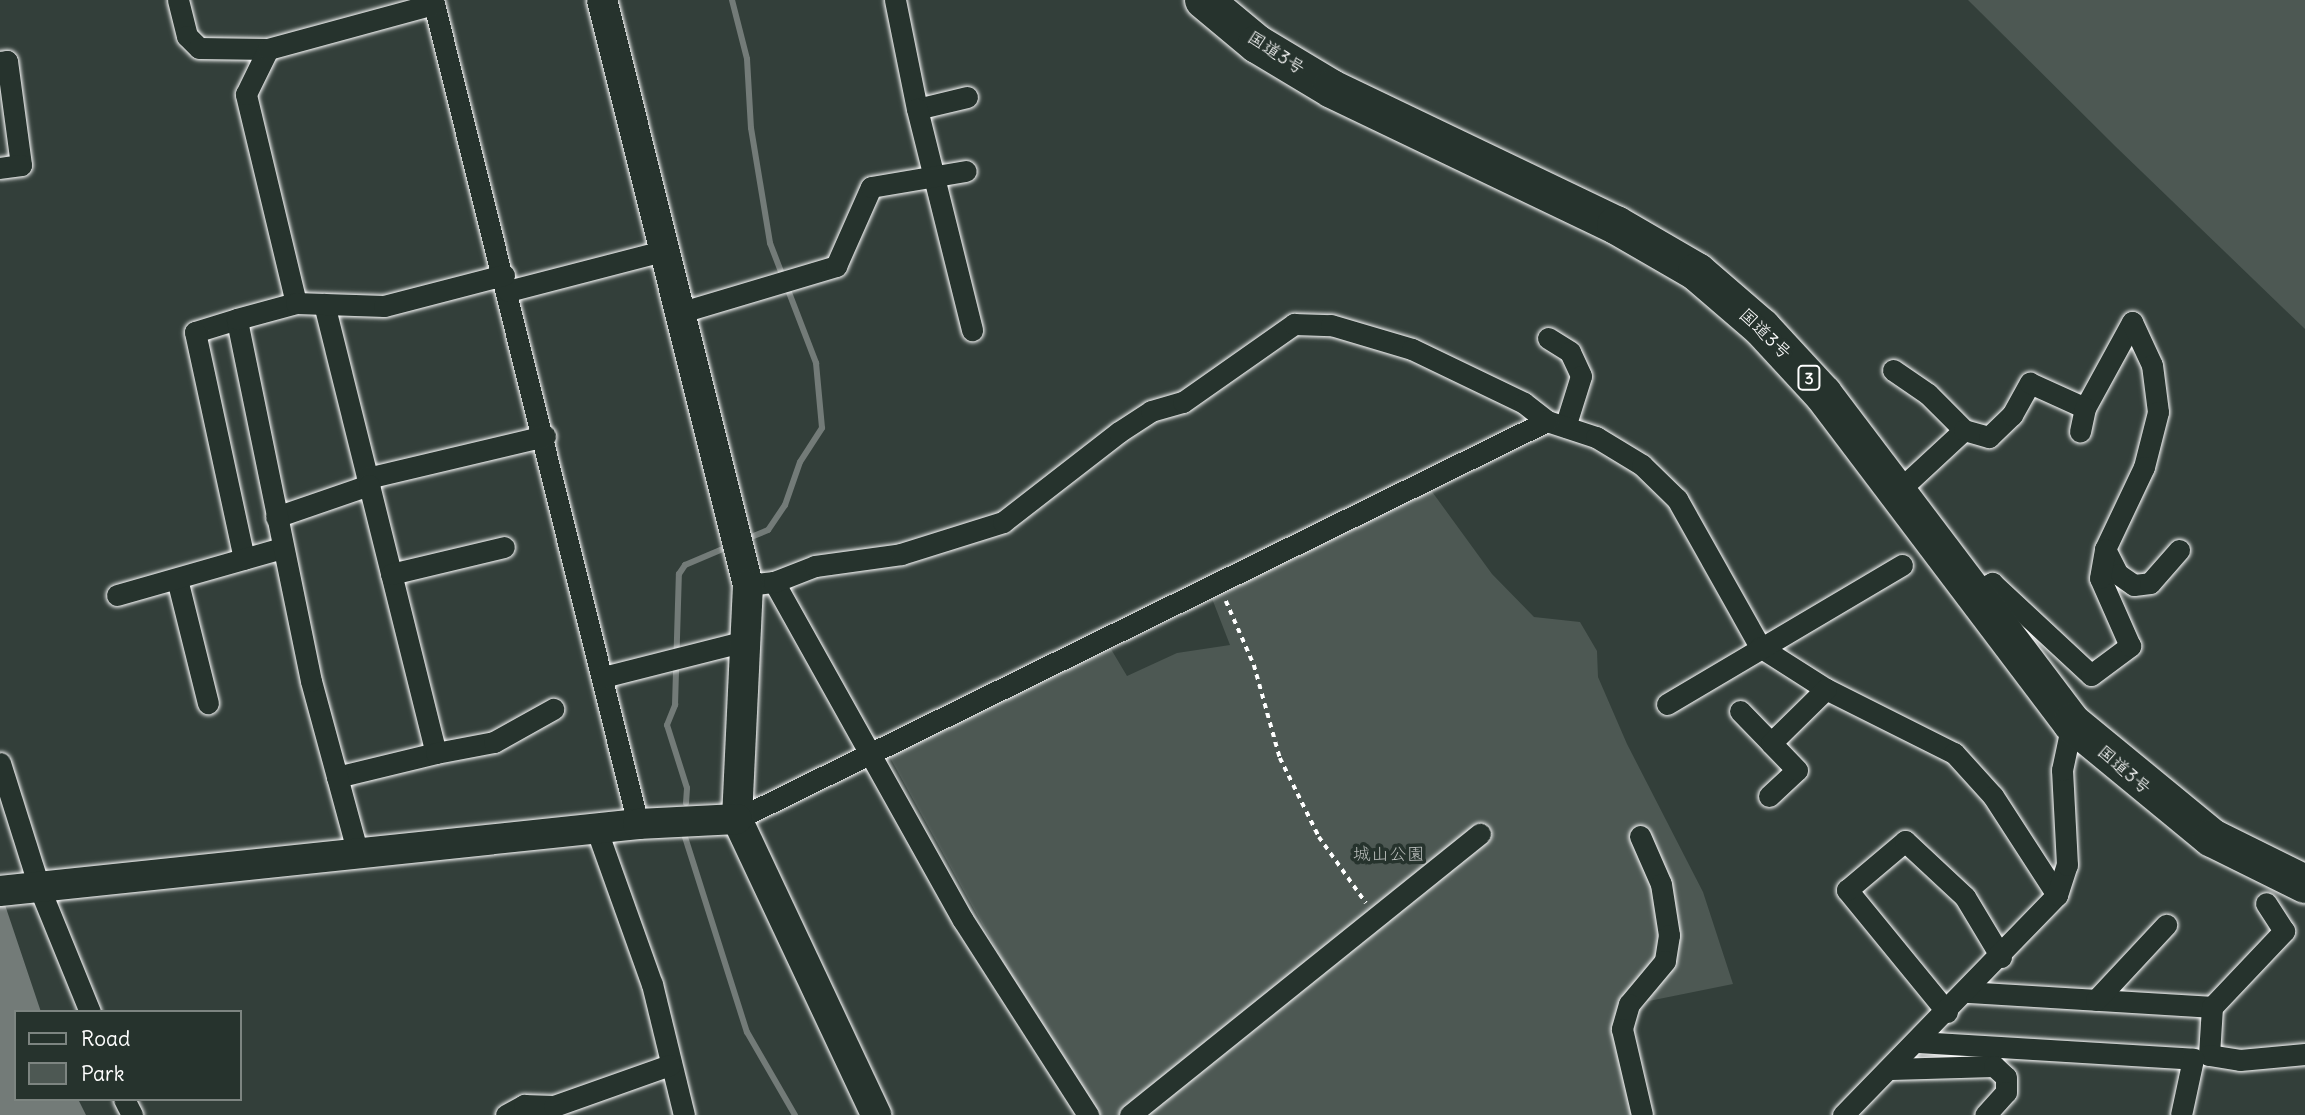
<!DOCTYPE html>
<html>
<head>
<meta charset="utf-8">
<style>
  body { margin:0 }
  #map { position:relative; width:2305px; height:1115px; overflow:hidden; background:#333f3a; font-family:Delius,"Klee One",sans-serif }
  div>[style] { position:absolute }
  .green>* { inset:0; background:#4d5853 }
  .water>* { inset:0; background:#737b78 }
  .stream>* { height:6px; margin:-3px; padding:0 3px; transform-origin:3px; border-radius:3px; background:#737b78 }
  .path>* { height:3.5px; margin-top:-1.75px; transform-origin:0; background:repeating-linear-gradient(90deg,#fff 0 5px,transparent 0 10px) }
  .roads { filter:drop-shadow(0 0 2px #fff) drop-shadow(0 0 2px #fff) }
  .street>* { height:21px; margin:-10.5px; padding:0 10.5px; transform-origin:10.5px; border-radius:10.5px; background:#26332d }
  .secondary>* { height:30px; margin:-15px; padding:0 15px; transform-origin:15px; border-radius:15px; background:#26332d }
  .highway>* { height:38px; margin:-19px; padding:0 19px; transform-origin:19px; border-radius:19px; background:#26332d }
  span { translate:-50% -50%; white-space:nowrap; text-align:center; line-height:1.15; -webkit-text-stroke:7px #26332d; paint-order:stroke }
  .shield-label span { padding:2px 5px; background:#26332d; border:2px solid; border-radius:5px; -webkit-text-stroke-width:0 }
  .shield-label { font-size:16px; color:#fff; font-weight:700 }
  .street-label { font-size:18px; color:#fff }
  .park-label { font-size:18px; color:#b8bcba }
  .legend { position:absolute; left:14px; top:1010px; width:228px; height:91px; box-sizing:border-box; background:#26332d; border:2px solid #7d8581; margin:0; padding:9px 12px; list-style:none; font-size:21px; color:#fff }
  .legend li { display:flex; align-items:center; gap:14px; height:35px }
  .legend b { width:35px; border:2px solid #7d8581 }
</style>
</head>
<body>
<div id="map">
  <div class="green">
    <i style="clip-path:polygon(1968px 0,2305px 0,2305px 329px,2115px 146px)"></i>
    <i style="clip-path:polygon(1425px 482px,1492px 574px,1534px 617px,1580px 622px,1597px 651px,1598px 677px,1627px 744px,1703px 892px,1733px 984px,1629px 1005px,1636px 1115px,1088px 1115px,888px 754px,1105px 639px,1127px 676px,1177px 653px,1230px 645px,1211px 596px)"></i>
  </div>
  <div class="water">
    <i style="clip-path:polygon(0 890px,41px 1012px,16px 1012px,16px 1099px,78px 1099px,86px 1115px,0 1115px)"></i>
  </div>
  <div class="stream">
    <i style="left:732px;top:0;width:61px;rotate:75.7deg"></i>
    <i style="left:747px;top:59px;width:69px;rotate:86.7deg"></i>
    <i style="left:751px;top:128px;width:117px;rotate:80.6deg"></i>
    <i style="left:770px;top:243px;width:129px;rotate:69deg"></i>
    <i style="left:816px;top:363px;width:65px;rotate:84.7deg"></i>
    <i style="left:822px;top:428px;width:40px;rotate:122.9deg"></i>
    <i style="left:800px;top:462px;width:46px;rotate:109.2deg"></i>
    <i style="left:785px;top:505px;width:30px;rotate:124deg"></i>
    <i style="left:768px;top:530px;width:15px;rotate:157deg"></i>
    <i style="left:686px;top:803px;width:15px;rotate:-86deg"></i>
    <i style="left:687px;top:788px;width:66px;rotate:-107.6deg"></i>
    <i style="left:667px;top:725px;width:22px;rotate:-68deg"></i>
    <i style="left:675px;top:705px;width:131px;rotate:-88.3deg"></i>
    <i style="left:679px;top:574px;width:11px;rotate:-56deg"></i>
    <i style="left:685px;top:565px;width:39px;rotate:-23deg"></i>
    <i style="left:685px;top:837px;width:205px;rotate:72.4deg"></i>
    <i style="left:747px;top:1032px;width:96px;rotate:60deg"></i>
  </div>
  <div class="path">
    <i style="left:1226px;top:601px;width:70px;rotate:66.4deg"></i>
    <i style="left:1254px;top:665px;width:97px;rotate:74.4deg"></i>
    <i style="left:1280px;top:758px;width:88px;rotate:63.7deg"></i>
    <i style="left:1319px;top:837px;width:81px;rotate:54.5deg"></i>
  </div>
  <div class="roads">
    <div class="street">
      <i style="left:178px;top:0;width:37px;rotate:76deg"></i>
      <i style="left:187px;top:36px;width:17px;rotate:45deg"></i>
      <i style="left:199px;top:48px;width:69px;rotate:0.8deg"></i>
      <i style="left:433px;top:0;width:849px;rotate:76.03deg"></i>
      <i style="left:895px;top:0;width:111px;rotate:78.6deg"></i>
      <i style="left:0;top:62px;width:7px;rotate:-8deg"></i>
      <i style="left:7px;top:61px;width:105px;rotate:82.3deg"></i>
      <i style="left:21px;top:165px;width:21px;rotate:172deg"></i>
      <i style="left:967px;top:97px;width:51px;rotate:166.5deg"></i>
      <i style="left:917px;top:109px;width:228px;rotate:76deg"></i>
      <i style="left:508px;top:291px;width:164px;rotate:-14.5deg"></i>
      <i style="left:296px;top:303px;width:215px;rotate:-103.5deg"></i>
      <i style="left:246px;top:94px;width:50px;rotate:-63.9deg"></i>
      <i style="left:268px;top:49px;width:172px;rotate:-15.2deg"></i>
      <i style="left:324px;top:304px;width:187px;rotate:76deg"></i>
      <i style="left:682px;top:312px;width:161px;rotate:-16.6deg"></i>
      <i style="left:836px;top:266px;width:86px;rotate:-66.1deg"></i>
      <i style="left:871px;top:187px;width:96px;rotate:-9.6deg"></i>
      <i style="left:237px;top:319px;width:44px;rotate:162.8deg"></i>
      <i style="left:195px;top:332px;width:232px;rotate:77.8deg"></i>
      <i style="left:1548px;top:338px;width:26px;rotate:32deg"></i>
      <i style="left:1570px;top:352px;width:26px;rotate:65deg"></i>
      <i style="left:1581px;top:376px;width:53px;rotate:107.4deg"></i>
      <i style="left:1893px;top:370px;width:42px;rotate:34.4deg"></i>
      <i style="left:1928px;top:394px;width:51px;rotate:45deg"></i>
      <i style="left:2085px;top:408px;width:98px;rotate:-61.3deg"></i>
      <i style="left:2132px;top:322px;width:47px;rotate:65.1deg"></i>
      <i style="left:2152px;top:365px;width:47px;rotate:82.7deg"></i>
      <i style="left:2158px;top:412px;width:57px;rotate:104.3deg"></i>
      <i style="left:2144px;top:467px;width:91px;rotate:115.4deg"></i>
      <i style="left:2105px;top:549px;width:28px;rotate:63deg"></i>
      <i style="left:2118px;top:574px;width:19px;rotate:35deg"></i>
      <i style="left:2134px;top:585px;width:16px;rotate:-7deg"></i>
      <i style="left:2150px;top:583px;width:44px;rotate:-48.7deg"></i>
      <i style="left:367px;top:478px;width:183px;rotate:-13.3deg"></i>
      <i style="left:1897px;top:492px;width:91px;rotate:-42.8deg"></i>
      <i style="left:1964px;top:430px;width:26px;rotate:16deg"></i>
      <i style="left:1989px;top:437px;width:32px;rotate:-44deg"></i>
      <i style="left:2012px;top:415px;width:37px;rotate:-61deg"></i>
      <i style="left:2030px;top:383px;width:60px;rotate:24.4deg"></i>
      <i style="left:2085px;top:408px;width:24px;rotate:102deg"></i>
      <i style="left:276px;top:517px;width:98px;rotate:-19deg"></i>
      <i style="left:369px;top:485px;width:276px;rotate:76deg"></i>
      <i style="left:436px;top:753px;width:102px;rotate:166.4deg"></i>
      <i style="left:391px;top:574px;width:116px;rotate:-13.4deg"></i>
      <i style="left:177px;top:579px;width:128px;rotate:76deg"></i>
      <i style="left:774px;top:582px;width:387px;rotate:60.8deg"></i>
      <i style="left:963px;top:920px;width:232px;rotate:57.3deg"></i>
      <i style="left:748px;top:585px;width:26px;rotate:-7deg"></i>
      <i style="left:774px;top:582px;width:44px;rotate:-21.3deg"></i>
      <i style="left:815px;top:566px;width:87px;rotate:-7.9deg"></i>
      <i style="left:901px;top:554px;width:107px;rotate:-17.4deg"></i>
      <i style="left:1003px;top:522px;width:147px;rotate:-37.8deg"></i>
      <i style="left:1119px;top:432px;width:38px;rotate:-33deg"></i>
      <i style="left:1151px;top:411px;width:33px;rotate:-16deg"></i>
      <i style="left:1183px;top:402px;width:136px;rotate:-35.1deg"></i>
      <i style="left:1294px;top:324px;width:37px;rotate:2deg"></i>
      <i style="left:1331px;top:325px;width:84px;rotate:16.5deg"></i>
      <i style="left:1412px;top:349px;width:124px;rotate:25.7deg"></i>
      <i style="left:1524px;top:403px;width:29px;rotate:38deg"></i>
      <i style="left:1547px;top:421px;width:52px;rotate:18.1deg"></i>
      <i style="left:1596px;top:437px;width:54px;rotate:31.3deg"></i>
      <i style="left:1642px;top:465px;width:49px;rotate:44.2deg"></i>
      <i style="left:1677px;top:499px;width:170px;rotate:60.7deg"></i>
      <i style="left:1760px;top:647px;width:78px;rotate:32.5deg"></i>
      <i style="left:1826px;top:689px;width:143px;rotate:26.6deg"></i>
      <i style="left:1954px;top:753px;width:58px;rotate:47.8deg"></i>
      <i style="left:1993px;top:796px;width:118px;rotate:57.1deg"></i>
      <i style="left:1974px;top:593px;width:21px;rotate:-29deg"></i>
      <i style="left:1992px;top:583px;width:135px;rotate:42.9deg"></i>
      <i style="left:2091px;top:675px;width:49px;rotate:-36.6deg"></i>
      <i style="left:2130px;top:646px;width:74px;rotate:-113.8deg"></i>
      <i style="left:2100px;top:578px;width:29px;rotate:-80deg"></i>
      <i style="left:117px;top:595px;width:172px;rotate:-15.9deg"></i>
      <i style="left:603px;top:677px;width:146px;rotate:-14.2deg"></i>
      <i style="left:1667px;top:704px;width:273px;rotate:-30.6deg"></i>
      <i style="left:1740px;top:711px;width:45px;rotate:45.9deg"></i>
      <i style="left:436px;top:753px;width:59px;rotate:-10.7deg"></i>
      <i style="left:494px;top:742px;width:68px;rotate:-29.2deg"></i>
      <i style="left:0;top:763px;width:130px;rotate:72.5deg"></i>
      <i style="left:39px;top:887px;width:135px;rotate:67.8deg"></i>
      <i style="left:1769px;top:796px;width:38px;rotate:-43deg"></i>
      <i style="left:1797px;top:770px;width:37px;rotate:-134deg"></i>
      <i style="left:1771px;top:743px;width:77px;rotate:-44.5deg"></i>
      <i style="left:737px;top:819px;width:902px;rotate:-26.17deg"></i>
      <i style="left:596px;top:828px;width:166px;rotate:70.3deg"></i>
      <i style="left:652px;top:984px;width:135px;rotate:76.3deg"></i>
      <i style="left:1640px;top:836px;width:52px;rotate:66.4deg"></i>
      <i style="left:1661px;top:884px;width:52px;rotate:81.1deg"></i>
      <i style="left:1669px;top:935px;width:26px;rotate:99deg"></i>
      <i style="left:1665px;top:961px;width:56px;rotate:129.9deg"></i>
      <i style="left:1629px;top:1004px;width:26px;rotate:106deg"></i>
      <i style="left:1622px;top:1029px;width:88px;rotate:76.9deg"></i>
      <i style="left:358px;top:854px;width:179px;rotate:-105.2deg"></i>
      <i style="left:311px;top:681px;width:369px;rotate:-101.6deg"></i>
      <i style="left:237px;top:319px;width:61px;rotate:-15.2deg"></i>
      <i style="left:296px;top:303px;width:88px;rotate:2deg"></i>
      <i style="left:384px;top:306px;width:124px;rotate:-14.5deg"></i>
      <i style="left:1967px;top:992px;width:245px;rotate:3.5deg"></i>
      <i style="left:2212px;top:1007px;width:105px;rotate:-46.5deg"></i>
      <i style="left:2284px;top:931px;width:33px;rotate:-123deg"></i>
      <i style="left:2096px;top:1000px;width:103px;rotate:-47deg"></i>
      <i style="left:2212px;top:1007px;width:48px;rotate:93.6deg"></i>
      <i style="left:2209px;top:1055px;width:31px;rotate:9deg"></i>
      <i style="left:2240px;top:1060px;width:65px;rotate:-5.3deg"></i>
      <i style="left:1947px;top:1012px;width:158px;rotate:-129.3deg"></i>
      <i style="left:1847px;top:890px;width:76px;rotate:-40.2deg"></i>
      <i style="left:1905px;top:841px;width:82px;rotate:43deg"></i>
      <i style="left:1965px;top:897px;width:70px;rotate:59deg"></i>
      <i style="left:1918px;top:1042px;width:276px;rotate:3.5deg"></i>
      <i style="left:2193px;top:1059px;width:57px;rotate:102.1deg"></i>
      <i style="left:1891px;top:1069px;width:103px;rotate:-1.7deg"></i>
      <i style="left:1994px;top:1066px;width:16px;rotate:43deg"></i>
      <i style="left:2006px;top:1077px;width:15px;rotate:90deg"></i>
      <i style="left:2006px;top:1092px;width:31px;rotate:132deg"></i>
      <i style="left:124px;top:1099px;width:18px;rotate:63deg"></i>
      <i style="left:506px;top:1115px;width:21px;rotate:-29deg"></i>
      <i style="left:524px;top:1105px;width:30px;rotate:2deg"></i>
      <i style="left:554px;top:1106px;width:123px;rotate:-19.5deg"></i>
      <i style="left:1130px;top:1115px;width:449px;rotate:-38.8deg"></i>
      <i style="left:1843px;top:1115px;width:307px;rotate:-45.8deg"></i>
      <i style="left:2057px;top:895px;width:32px;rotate:-72deg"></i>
      <i style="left:2067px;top:865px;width:95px;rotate:-93deg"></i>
      <i style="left:2062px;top:770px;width:48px;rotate:-78deg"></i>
    </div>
    <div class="secondary">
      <i style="left:602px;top:0;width:603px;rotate:75.99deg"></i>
      <i style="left:748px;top:585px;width:234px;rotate:92.7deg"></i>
      <i style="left:737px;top:819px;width:327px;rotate:64.8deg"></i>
      <i style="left:0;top:891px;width:642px;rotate:-5.99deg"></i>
      <i style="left:638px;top:824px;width:99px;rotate:-2.9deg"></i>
    </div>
    <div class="highway">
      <i style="left:1204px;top:0;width:69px;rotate:39.7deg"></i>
      <i style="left:1257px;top:44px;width:87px;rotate:31deg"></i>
      <i style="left:1332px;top:89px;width:315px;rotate:25.6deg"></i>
      <i style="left:1616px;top:225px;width:94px;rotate:30.1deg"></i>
      <i style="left:1697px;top:272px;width:86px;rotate:40.7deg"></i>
      <i style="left:1762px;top:328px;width:90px;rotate:47.3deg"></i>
      <i style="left:1823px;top:394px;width:413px;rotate:52.9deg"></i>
      <i style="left:2072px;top:723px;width:181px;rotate:39.4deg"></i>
      <i style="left:2212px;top:838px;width:104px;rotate:26.3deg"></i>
    </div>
  </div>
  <div class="shield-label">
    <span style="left:1809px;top:378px">3</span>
  </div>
  <div class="street-label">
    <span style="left:1276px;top:53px;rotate:33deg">国道3号</span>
    <span style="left:1765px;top:334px;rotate:44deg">国道3号</span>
    <span style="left:2124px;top:770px;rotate:41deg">国道3号</span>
  </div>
  <div class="park-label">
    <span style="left:1389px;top:854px">城山公園</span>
  </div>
  <ul class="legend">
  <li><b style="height:9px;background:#26332d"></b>Road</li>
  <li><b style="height:19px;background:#4d5853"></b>Park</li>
  </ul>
</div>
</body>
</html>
